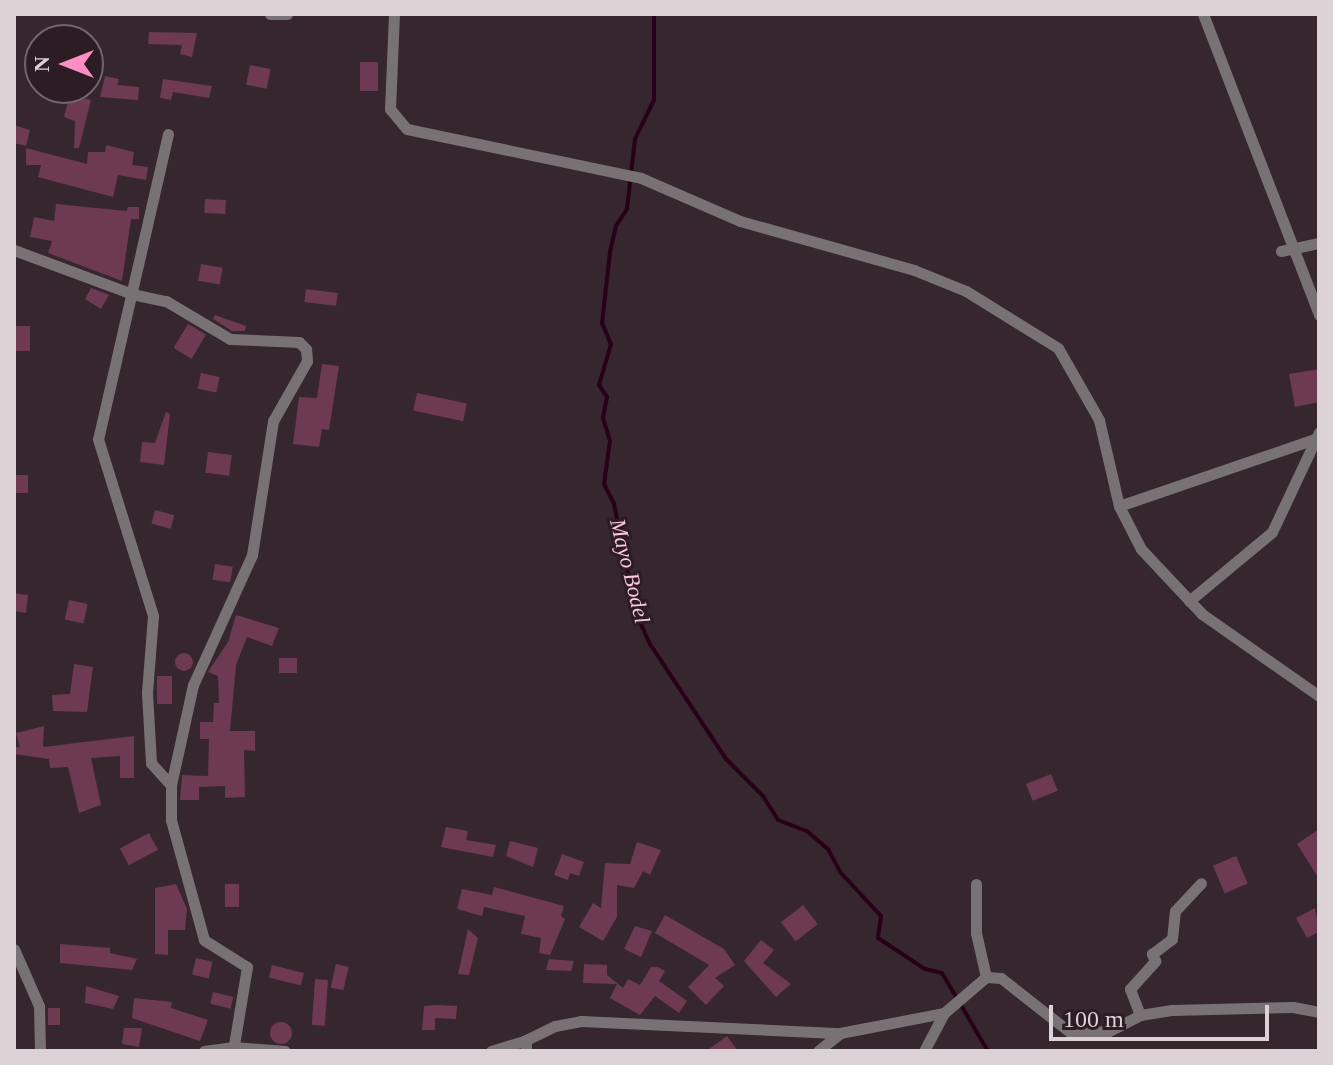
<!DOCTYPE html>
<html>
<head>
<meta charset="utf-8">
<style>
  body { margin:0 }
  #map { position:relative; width:1333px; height:1065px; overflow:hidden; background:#35272d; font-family:"Times New Roman",serif }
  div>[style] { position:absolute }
  .stream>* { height:4px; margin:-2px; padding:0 2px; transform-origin:2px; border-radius:2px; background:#290017 }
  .building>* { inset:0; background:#6d3a52; transform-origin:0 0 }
  .round { border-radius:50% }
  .street>* { height:11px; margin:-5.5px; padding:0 5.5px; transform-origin:5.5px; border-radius:5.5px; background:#797275 }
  span { translate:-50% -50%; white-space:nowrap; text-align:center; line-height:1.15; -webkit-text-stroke:6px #2b1d23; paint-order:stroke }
  .water-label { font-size:22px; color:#fcc8de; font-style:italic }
  .frame { position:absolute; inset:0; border:16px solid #dcd2d6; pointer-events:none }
  .north { position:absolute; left:24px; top:24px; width:80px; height:80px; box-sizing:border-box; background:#2b1d23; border:2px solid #72656b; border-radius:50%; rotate:270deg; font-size:22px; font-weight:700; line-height:32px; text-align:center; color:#dcd2d6 }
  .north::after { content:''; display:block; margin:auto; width:28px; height:36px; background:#fc8fc2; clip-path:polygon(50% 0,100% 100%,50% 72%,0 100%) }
  .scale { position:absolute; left:1049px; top:1005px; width:220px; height:36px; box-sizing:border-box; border:4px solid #dcd2d6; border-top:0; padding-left:10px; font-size:24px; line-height:28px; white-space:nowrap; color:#dcd2d6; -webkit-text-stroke:6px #2b1d23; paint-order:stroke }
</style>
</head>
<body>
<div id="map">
  <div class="stream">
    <i style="left:654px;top:14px;width:86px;rotate:90deg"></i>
    <i style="left:654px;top:100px;width:43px;rotate:116deg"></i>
    <i style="left:635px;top:139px;width:70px;rotate:96.5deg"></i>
    <i style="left:627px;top:209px;width:20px;rotate:123deg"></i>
    <i style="left:616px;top:226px;width:27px;rotate:103deg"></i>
    <i style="left:610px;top:252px;width:71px;rotate:96.4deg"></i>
    <i style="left:602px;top:323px;width:23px;rotate:67deg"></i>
    <i style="left:611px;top:344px;width:43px;rotate:106.3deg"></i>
    <i style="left:599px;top:385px;width:14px;rotate:56deg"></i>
    <i style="left:607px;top:397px;width:21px;rotate:101deg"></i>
    <i style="left:603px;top:418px;width:24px;rotate:73deg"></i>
    <i style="left:610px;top:441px;width:43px;rotate:97.9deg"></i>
    <i style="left:604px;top:484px;width:22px;rotate:63deg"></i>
    <i style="left:614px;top:504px;width:111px;rotate:78.6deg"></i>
    <i style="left:636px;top:613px;width:34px;rotate:66deg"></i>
    <i style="left:650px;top:644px;width:138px;rotate:56.5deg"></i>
    <i style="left:726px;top:759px;width:52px;rotate:45deg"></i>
    <i style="left:763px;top:796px;width:28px;rotate:58deg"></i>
    <i style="left:778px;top:820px;width:31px;rotate:21deg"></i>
    <i style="left:807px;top:831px;width:28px;rotate:41deg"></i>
    <i style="left:828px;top:849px;width:27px;rotate:62deg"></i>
    <i style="left:841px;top:873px;width:59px;rotate:47.1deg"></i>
    <i style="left:881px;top:916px;width:22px;rotate:98deg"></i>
    <i style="left:878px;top:938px;width:56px;rotate:33.4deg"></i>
    <i style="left:925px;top:969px;width:17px;rotate:13deg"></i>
    <i style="left:942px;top:973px;width:91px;rotate:59.5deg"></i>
  </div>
  <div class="building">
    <i style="clip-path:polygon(149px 32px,197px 33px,192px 57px,180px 54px,182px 45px,148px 44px)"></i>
    <i style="left:360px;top:62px;width:18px;height:29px"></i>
    <i style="left:250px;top:65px;width:21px;height:20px;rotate:11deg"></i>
    <i style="clip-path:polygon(105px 76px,119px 79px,117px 85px,139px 87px,138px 100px,100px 97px)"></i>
    <i style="clip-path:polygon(163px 79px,212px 86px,209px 98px,173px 92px,171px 100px,160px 98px)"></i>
    <i style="clip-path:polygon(70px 94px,91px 100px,79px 148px,74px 148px,75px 121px,64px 117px)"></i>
    <i style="clip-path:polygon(14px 125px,30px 130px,26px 146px,14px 143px)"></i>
    <i style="clip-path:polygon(106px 145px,134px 152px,132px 165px,148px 167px,146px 180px,118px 175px,113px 197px,38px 177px,41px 165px,26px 165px,26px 148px,87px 164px,88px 152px,105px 152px)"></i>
    <i style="left:205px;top:199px;width:21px;height:14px;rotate:3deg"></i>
    <i style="clip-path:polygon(56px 204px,127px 211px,128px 207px,139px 207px,139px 219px,131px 219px,122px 281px,48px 253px,52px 241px,30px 237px,34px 217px,54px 221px)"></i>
    <i style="left:201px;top:264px;width:22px;height:17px;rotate:10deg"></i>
    <i style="clip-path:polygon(91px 288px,109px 295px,101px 309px,85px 299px)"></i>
    <i style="left:306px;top:289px;width:32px;height:13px;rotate:7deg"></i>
    <i style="clip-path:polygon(215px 315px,246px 326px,245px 331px,232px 331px,213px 319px)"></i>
    <i style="left:188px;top:324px;width:21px;height:28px;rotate:31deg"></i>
    <i style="left:14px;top:326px;width:16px;height:25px"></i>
    <i style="clip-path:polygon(322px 364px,339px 366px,329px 430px,322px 429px,319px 447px,293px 444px,299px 397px,317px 398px)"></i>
    <i style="clip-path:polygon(1319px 369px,1319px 402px,1295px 407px,1289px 374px)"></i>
    <i style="left:201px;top:373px;width:19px;height:16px;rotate:12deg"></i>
    <i style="left:417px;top:393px;width:51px;height:18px;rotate:12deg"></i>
    <i style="clip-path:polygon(166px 412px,170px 414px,164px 465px,140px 462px,142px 442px,155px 443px)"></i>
    <i style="left:208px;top:452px;width:24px;height:21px;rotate:7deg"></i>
    <i style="left:16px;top:475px;width:12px;height:18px"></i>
    <i style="left:155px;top:510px;width:20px;height:14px;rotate:15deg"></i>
    <i style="left:215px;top:564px;width:18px;height:16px;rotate:9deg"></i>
    <i style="clip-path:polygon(14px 593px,28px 595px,26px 613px,14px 611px)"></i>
    <i style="left:69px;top:600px;width:19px;height:20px;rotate:12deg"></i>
    <i style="clip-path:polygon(236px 615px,279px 628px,272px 646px,247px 637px,236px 665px,230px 731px,255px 731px,255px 751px,244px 750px,245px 797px,225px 798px,225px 786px,199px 787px,199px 800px,180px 800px,182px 775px,208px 776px,209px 739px,200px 739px,200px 722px,213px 722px,214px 703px,219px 703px,218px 676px,208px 672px,228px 642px)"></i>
    <i class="round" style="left:175px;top:653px;width:18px;height:18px"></i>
    <i style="left:279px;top:658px;width:18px;height:15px"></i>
    <i style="clip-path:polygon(74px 664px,93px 667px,87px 712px,53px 711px,52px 695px,70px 694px)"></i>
    <i style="left:172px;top:676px;width:28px;height:15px;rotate:90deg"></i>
    <i style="clip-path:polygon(44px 726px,43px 747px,134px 736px,134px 778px,120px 778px,120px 756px,91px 758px,101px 805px,79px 813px,68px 767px,50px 768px,49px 759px,14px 754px,14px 747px,20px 747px,16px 733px)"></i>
    <i style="left:1051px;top:774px;width:18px;height:27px;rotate:68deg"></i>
    <i style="clip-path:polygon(446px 827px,468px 831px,466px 840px,496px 845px,493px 857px,441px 847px)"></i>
    <i style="clip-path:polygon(1319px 829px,1319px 879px,1297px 844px)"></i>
    <i style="left:149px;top:833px;width:19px;height:33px;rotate:62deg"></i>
    <i style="clip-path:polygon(510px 841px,538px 848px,533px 867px,506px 856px)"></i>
    <i style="clip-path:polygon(637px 842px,661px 850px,650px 875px,643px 871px,634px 888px,617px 885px,617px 917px,603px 941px,579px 927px,593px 903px,601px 908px,605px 863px,630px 864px)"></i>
    <i style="clip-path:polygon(562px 854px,584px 862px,579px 876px,570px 873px,568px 880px,554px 875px)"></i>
    <i style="left:1236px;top:856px;width:30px;height:25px;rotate:67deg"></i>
    <i style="clip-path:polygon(176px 884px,187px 909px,185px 930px,168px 930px,168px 955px,155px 954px,155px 888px)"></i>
    <i style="left:225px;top:884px;width:14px;height:23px"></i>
    <i style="clip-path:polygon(494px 887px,564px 906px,561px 916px,565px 919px,550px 955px,539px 953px,541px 938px,521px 934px,525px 916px,484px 907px,482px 916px,457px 909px,462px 889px,492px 895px)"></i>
    <i style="left:803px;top:905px;width:24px;height:28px;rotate:52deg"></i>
    <i style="clip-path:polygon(1315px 908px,1319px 932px,1307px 938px,1296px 918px)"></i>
    <i style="clip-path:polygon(665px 915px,724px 949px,735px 965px,715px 978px,724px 986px,706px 1005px,688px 987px,709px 965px,655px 933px)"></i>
    <i style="clip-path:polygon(635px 926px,652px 931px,641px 957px,624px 949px)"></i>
    <i style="clip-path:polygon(468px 929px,478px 938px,469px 975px,458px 974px)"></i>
    <i style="clip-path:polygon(761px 940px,774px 950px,763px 963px,791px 984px,776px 997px,744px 961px)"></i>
    <i style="clip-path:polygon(60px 944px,110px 948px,110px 953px,137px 959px,132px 970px,60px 963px)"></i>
    <i style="left:196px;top:958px;width:17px;height:17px;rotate:13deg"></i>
    <i style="clip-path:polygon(549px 959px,574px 961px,571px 971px,546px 970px)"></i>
    <i style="left:336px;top:964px;width:13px;height:24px;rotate:13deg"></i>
    <i style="clip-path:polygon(584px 964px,607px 965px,607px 975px,623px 988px,628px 979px,640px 985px,651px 967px,658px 967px,665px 971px,659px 981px,687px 1001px,679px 1013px,655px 996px,640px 1015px,610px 998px,617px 984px,583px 983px)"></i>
    <i style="left:272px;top:965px;width:33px;height:13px;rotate:14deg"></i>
    <i style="left:315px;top:979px;width:13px;height:46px;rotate:4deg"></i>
    <i style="clip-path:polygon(86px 986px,119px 996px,113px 1009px,85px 1003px)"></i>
    <i style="left:213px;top:992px;width:21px;height:12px;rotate:14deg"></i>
    <i style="clip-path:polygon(134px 998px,172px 1002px,171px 1008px,208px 1020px,200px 1041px,132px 1018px)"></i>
    <i style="clip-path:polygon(437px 1005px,457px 1006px,456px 1019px,435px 1018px,435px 1030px,422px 1030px,424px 1006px)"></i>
    <i style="left:48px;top:1008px;width:12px;height:17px"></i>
    <i class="round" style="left:270px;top:1022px;width:22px;height:22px"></i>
    <i style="clip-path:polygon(124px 1028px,142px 1028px,139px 1047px,122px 1044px)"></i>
    <i style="clip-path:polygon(727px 1036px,738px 1051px,706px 1051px)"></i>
  </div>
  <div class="street">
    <i style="left:270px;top:14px;width:17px"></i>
    <i style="left:394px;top:14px;width:95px;rotate:92.4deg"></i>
    <i style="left:390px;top:109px;width:26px;rotate:50deg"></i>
    <i style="left:407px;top:129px;width:239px;rotate:11.8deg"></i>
    <i style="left:641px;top:178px;width:108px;rotate:23.5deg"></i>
    <i style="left:740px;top:221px;width:181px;rotate:15.7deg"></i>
    <i style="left:914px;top:270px;width:56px;rotate:22deg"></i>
    <i style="left:966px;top:291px;width:108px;rotate:31.8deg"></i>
    <i style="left:1058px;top:348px;width:83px;rotate:60.3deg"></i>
    <i style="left:1099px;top:420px;width:88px;rotate:76.9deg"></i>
    <i style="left:1119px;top:506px;width:48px;rotate:62.9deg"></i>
    <i style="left:1141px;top:549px;width:89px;rotate:46.8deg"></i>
    <i style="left:1202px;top:614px;width:143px;rotate:35deg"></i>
    <i style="left:1203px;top:14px;width:323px;rotate:68.9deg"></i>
    <i style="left:168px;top:134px;width:313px;rotate:102.9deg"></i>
    <i style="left:98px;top:439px;width:185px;rotate:72.7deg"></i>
    <i style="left:153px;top:616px;width:77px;rotate:94.5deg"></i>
    <i style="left:147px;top:693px;width:70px;rotate:86.7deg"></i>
    <i style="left:151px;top:763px;width:30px;rotate:48deg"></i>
    <i style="left:14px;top:250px;width:126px;rotate:20.4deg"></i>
    <i style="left:132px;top:294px;width:35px;rotate:12deg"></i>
    <i style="left:166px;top:301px;width:74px;rotate:30.7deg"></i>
    <i style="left:230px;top:339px;width:69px;rotate:2.5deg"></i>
    <i style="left:299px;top:342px;width:10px;rotate:45deg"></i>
    <i style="left:306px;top:349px;width:12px;rotate:85deg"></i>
    <i style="left:307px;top:361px;width:69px;rotate:119.5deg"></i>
    <i style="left:273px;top:421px;width:136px;rotate:98.9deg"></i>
    <i style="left:252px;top:555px;width:143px;rotate:114.4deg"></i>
    <i style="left:193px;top:685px;width:102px;rotate:102.4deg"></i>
    <i style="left:171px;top:785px;width:35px;rotate:90deg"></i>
    <i style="left:171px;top:820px;width:124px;rotate:74.6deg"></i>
    <i style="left:204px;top:940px;width:51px;rotate:32.1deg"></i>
    <i style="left:247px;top:967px;width:85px;rotate:99.5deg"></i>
    <i style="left:1281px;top:251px;width:39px;rotate:-12deg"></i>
    <i style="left:1119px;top:506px;width:210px;rotate:-18.9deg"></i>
    <i style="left:1189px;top:601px;width:108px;rotate:-39.7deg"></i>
    <i style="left:1272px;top:532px;width:110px;rotate:-64.8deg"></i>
    <i style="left:976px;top:884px;width:49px;rotate:90deg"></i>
    <i style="left:976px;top:933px;width:45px;rotate:77.2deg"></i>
    <i style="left:14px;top:949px;width:62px;rotate:66.3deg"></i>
    <i style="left:39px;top:1006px;width:45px;rotate:88.7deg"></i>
    <i style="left:1140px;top:1015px;width:28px;rotate:-111deg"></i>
    <i style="left:1130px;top:989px;width:38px;rotate:-48deg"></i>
    <i style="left:1155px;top:961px;width:8px;rotate:-113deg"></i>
    <i style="left:1152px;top:954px;width:25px;rotate:-37deg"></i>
    <i style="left:1172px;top:939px;width:28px;rotate:-84deg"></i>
    <i style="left:1175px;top:911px;width:38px;rotate:-47deg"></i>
    <i style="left:204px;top:1051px;width:30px;rotate:-8deg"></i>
    <i style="left:234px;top:1047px;width:51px;rotate:4.5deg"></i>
    <i style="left:491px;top:1051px;width:37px;rotate:-17deg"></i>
    <i style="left:526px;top:1051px;width:11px;rotate:-90deg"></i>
    <i style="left:526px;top:1040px;width:32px;rotate:-26deg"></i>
    <i style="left:555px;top:1026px;width:26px;rotate:-11deg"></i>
    <i style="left:581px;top:1021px;width:259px;rotate:2.7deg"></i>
    <i style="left:818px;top:1051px;width:28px;rotate:-39deg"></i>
    <i style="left:840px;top:1033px;width:106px;rotate:-10.9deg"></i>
    <i style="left:944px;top:1013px;width:55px;rotate:-40.6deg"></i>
    <i style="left:986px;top:977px;width:15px;rotate:4deg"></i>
    <i style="left:1001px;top:978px;width:89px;rotate:38.2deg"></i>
    <i style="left:1071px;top:1033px;width:38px;rotate:-3deg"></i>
    <i style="left:1109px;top:1031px;width:35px;rotate:-27deg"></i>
    <i style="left:1140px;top:1015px;width:32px;rotate:-9deg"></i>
    <i style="left:1172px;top:1010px;width:121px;rotate:-1.4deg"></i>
    <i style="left:1293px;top:1007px;width:26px;rotate:11deg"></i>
    <i style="left:924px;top:1051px;width:43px;rotate:-62.2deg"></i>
  </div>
  <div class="water-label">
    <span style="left:630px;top:571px;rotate:76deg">Mayo Bodel</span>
  </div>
  <div class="frame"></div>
  <div class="north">N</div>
  <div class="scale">100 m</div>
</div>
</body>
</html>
